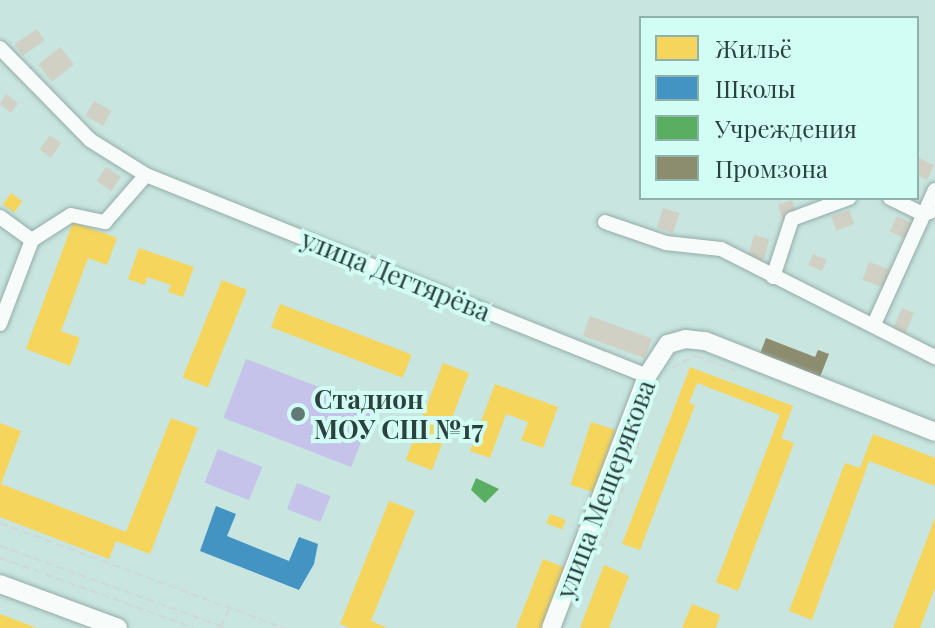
<!DOCTYPE html>
<html>
<head>
<meta charset="utf-8">
<style>
  body { margin:0 }
  #map { position:relative; width:935px; height:628px; overflow:hidden; background:#c8e5df; font-family:"Playfair Display",serif }
  div>[style] { position:absolute }
  .green>* { inset:0; background:#c6c3eb; transform-origin:0 0 }
  .homes>* { inset:0; background:#f6d55c; transform-origin:0 0 }
  .schools>* { inset:0; background:#4393c3 }
  .public>* { inset:0; background:#5aae61 }
  .industry>* { inset:0; background:#8c8c6e }
  .building>* { inset:0; background:#d0d1c4; transform-origin:0 0 }
  .path>* { height:2px; margin-top:-1px; transform-origin:0; background:repeating-linear-gradient(90deg,#cfd8d6 0 8px,transparent 0 12px) }
  .roads { filter:drop-shadow(0 0 2px #95aca7) drop-shadow(0 0 2px #95aca7) }
  .street>* { height:14px; margin:-7px; padding:0 7px; transform-origin:7px; border-radius:7px; background:#f7fbfa }
  .secondary>* { height:18px; margin:-9px; padding:0 9px; transform-origin:9px; border-radius:9px; background:#f7fbfa }
  .dots>* { width:22px; height:22px; translate:-50% -50%; box-sizing:border-box; border:4px solid #d1fdf4; border-radius:50% }
  span { translate:-50% -50%; white-space:nowrap; text-align:center; line-height:1.15; -webkit-text-stroke:8px #d1fdf4; paint-order:stroke }
  .street-label { font-size:26px; color:#2b413d }
  .poi-label { font-size:26px; color:#2b413d; font-weight:700 }
  .left { translate:0 -50%; text-align:left }
  .legend { position:absolute; left:639px; top:16px; width:280px; height:184px; box-sizing:border-box; background:#d1fdf4; border:2px solid #8fb2ab; margin:0; padding:10px 14px; list-style:none; font-size:24px; color:#2b413d }
  .legend li { display:flex; align-items:center; gap:16px; height:40px }
  .legend b { width:40px; border:2px solid #8fb2ab }
</style>
</head>
<body>
<div id="map">
  <div class="green">
    <i style="left:246px;top:359px;width:137px;height:63px;rotate:21deg"></i>
    <i style="left:218px;top:449px;width:48px;height:36px;rotate:22deg"></i>
    <i style="left:297px;top:483px;width:36px;height:28px;rotate:21deg"></i>
  </div>
  <div class="homes">
    <i style="left:11px;top:193px;width:14px;height:14px;rotate:36deg"></i>
    <i style="clip-path:polygon(73px 222px,117px 238px,107px 265px,88px 258px,61px 331px,80px 338px,70px 366px,26px 349px)"></i>
    <i style="clip-path:polygon(139px 248px,194px 267px,183px 297px,168px 292px,171px 285px,147px 277px,145px 285px,128px 279px)"></i>
    <i style="left:222px;top:280px;width:27px;height:105px;rotate:22deg"></i>
    <i style="left:280px;top:304px;width:141px;height:25px;rotate:21deg"></i>
    <i style="left:443px;top:363px;width:28px;height:104px;rotate:21deg"></i>
    <i style="clip-path:polygon(690px 367px,793px 406px,781px 438px,794px 443px,738px 591px,716px 582px,780px 415px,697px 383px,689px 403px,695px 405px,640px 550px,622px 544px)"></i>
    <i style="clip-path:polygon(495px 384px,558px 407px,543px 448px,521px 440px,528px 422px,506px 414px,490px 458px,470px 451px)"></i>
    <i style="clip-path:polygon(171px 418px,198px 428px,150px 554px,116px 541px,109px 559px,0 517px,0 423px,21px 431px,1px 484px,126px 532px)"></i>
    <i style="left:591px;top:422px;width:25px;height:66px;rotate:18deg"></i>
    <i style="clip-path:polygon(873px 434px,935px 458px,935px 486px,869px 461px,812px 620px,789px 611px,845px 463px,860px 468px)"></i>
    <i style="clip-path:polygon(389px 501px,415px 511px,371px 621px,388px 628px,350px 628px,340px 624px)"></i>
    <i style="left:550px;top:514px;width:17px;height:10px;rotate:21deg"></i>
    <i style="clip-path:polygon(935px 518px,935px 588px,920px 628px,893px 628px)"></i>
    <i style="clip-path:polygon(543px 559px,569px 569px,545px 628px,516px 628px)"></i>
    <i style="clip-path:polygon(604px 565px,629px 576px,609px 628px,580px 628px)"></i>
    <i style="clip-path:polygon(692px 604px,720px 615px,716px 628px,682px 628px)"></i>
    <i style="clip-path:polygon(0 614px,37px 628px,0 628px)"></i>
  </div>
  <div class="schools">
    <i style="clip-path:polygon(216px 506px,236px 514px,227px 536px,289px 561px,299px 537px,318px 544px,314px 564px,299px 590px,200px 551px)"></i>
  </div>
  <div class="public">
    <i style="clip-path:polygon(476px 478px,499px 489px,485px 503px,471px 490px)"></i>
  </div>
  <div class="industry">
    <i style="clip-path:polygon(766px 338px,815px 357px,818px 350px,829px 354px,820px 377px,760px 354px)"></i>
  </div>
  <div class="building">
    <i style="left:37px;top:29px;width:14px;height:27px;rotate:56deg"></i>
    <i style="left:60px;top:47px;width:22px;height:28px;rotate:51deg"></i>
    <i style="clip-path:polygon(6px 94px,18px 103px,11px 113px,0 104px)"></i>
    <i style="left:94px;top:101px;width:20px;height:17px;rotate:30deg"></i>
    <i style="left:50px;top:135px;width:14px;height:18px;rotate:36deg"></i>
    <i style="clip-path:polygon(917px 157px,934px 165px,927px 180px,917px 175px)"></i>
    <i style="left:106px;top:167px;width:18px;height:17px;rotate:34deg"></i>
    <i style="left:792px;top:200px;width:16px;height:15px;rotate:72deg"></i>
    <i style="left:663px;top:208px;width:17px;height:21px;rotate:17deg"></i>
    <i style="left:849px;top:210px;width:15px;height:19px;rotate:70deg"></i>
    <i style="left:897px;top:216px;width:17px;height:17px;rotate:25deg"></i>
    <i style="left:754px;top:235px;width:16px;height:24px;rotate:15deg"></i>
    <i style="left:813px;top:254px;width:15px;height:12px;rotate:23deg"></i>
    <i style="left:869px;top:262px;width:23px;height:19px;rotate:20deg"></i>
    <i style="left:902px;top:308px;width:13px;height:22px;rotate:23deg"></i>
    <i style="left:590px;top:316px;width:66px;height:21px;rotate:20deg"></i>
  </div>
  <div class="path">
    <i style="left:672px;top:368px;width:27px;rotate:-27deg"></i>
    <i style="left:696px;top:356px;width:46px;rotate:20.4deg"></i>
    <i style="left:0;top:523px;width:303px;rotate:20.3deg"></i>
    <i style="left:0;top:546px;width:240px;rotate:19.9deg"></i>
    <i style="left:601px;top:550px;width:114px;rotate:-70.4deg"></i>
    <i style="left:0;top:558px;width:206px;rotate:19.8deg"></i>
    <i style="left:221px;top:628px;width:22px;rotate:-68deg"></i>
  </div>
  <div class="roads">
    <div class="street">
      <i style="left:0;top:48px;width:129px;rotate:45.6deg"></i>
      <i style="left:90px;top:140px;width:66px;rotate:32deg"></i>
      <i style="left:146px;top:175px;width:540px;rotate:21.86deg"></i>
      <i style="left:890px;top:198px;width:37px;rotate:26deg"></i>
      <i style="left:923px;top:214px;width:7px;rotate:-16deg"></i>
      <i style="left:0;top:217px;width:39px;rotate:36deg"></i>
      <i style="left:32px;top:240px;width:90px;rotate:110.9deg"></i>
      <i style="left:605px;top:222px;width:65px;rotate:19deg"></i>
      <i style="left:666px;top:243px;width:55px;rotate:6.2deg"></i>
      <i style="left:721px;top:249px;width:240px;rotate:26.8deg"></i>
      <i style="left:32px;top:240px;width:46px;rotate:-32.7deg"></i>
      <i style="left:71px;top:215px;width:35px;rotate:12deg"></i>
      <i style="left:105px;top:222px;width:62px;rotate:-48.9deg"></i>
      <i style="left:773px;top:277px;width:61px;rotate:-71.9deg"></i>
      <i style="left:792px;top:219px;width:61px;rotate:-20.2deg"></i>
      <i style="left:875px;top:322px;width:145px;rotate:-65.6deg"></i>
    </div>
    <div class="secondary">
      <i style="left:0;top:584px;width:126px;rotate:20.4deg"></i>
      <i style="left:551px;top:628px;width:270px;rotate:-69.1deg"></i>
      <i style="left:647px;top:376px;width:38px;rotate:-57deg"></i>
      <i style="left:668px;top:344px;width:18px;rotate:-16deg"></i>
      <i style="left:685px;top:339px;width:20px;rotate:6deg"></i>
      <i style="left:705px;top:341px;width:247px;rotate:21.6deg"></i>
    </div>
  </div>
  <div class="dots">
    <i style="left:298px;top:414px;background:#627a76"></i>
  </div>
  <div class="street-label">
    <span style="left:396px;top:275px;rotate:22deg">улица Дегтярёва</span>
    <span style="left:605px;top:489px;rotate:-69deg">улица Мещерякова</span>
  </div>
  <div class="poi-label">
    <span class="left" style="left:314px;top:414px">Стадион<br>МОУ СШ №17</span>
  </div>
  <ul class="legend">
  <li><b style="height:22px;background:#f6d55c"></b>Жильё</li>
  <li><b style="height:22px;background:#4393c3"></b>Школы</li>
  <li><b style="height:22px;background:#5aae61"></b>Учреждения</li>
  <li><b style="height:22px;background:#8c8c6e"></b>Промзона</li>
  </ul>
</div>
</body>
</html>
